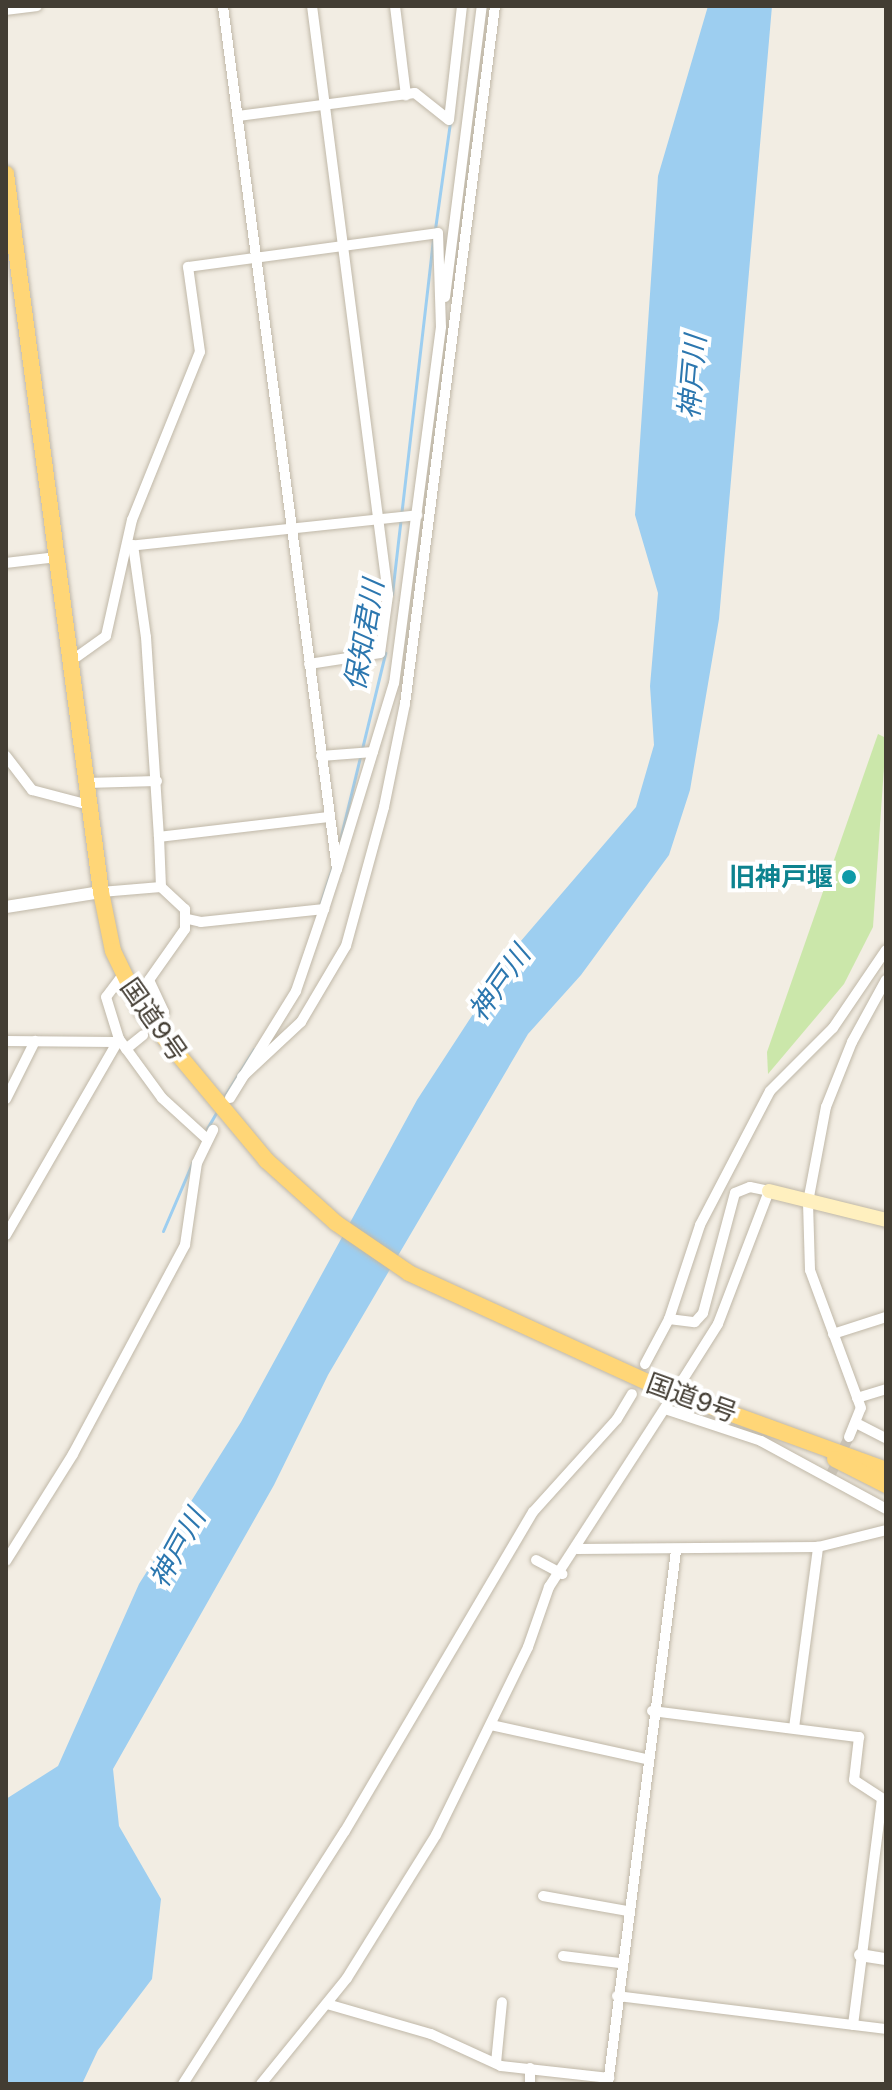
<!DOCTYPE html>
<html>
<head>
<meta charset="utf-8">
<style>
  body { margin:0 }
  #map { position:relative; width:892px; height:2090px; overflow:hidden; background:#f2ede3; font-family:Inter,"Noto Sans JP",sans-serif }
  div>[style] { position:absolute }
  .green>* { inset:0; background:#cbe7aa }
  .water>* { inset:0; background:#9dcef0 }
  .stream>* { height:3px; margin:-1.5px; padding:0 1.5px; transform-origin:1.5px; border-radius:1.5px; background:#9dcef0 }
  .minor-tunnel>* { height:10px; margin-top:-5px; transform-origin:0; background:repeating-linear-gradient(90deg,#cfcac0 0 10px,transparent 0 15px) }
  .roads { filter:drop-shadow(0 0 2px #c0b8a8) drop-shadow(0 0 2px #c0b8a8) }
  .minor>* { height:10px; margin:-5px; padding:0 5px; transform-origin:5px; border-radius:5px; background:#fff }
  .tertiary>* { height:12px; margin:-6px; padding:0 6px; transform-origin:6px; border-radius:6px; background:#fff }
  .secondary>* { height:14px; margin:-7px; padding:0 7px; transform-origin:7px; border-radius:7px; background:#fff0bf }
  .trunk>* { height:16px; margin:-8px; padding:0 8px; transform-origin:8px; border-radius:8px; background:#ffd677 }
  .dots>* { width:22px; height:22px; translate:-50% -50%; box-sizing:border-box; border:4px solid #fff; border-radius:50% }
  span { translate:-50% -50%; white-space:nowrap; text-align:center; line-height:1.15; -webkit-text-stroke:8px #fff; paint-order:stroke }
  .culture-label { font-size:26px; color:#0d838f; font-weight:700 }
  .right { translate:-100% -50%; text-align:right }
  .street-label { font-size:26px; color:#433d33 }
  .water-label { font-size:28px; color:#2c77af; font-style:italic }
  .frame { position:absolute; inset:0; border:8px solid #433d33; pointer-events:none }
</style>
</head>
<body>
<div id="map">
  <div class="green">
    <i style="clip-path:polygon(878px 734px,886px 738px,873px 927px,844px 984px,768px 1074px,767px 1052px)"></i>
  </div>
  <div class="water">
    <i style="clip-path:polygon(708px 6px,772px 6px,719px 619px,690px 790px,669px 855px,581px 975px,528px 1034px,328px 1375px,274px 1485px,113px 1769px,119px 1826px,161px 1899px,152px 1979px,98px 2050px,82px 2084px,6px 2084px,6px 1799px,58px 1766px,139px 1584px,241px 1422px,417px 1100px,520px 942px,636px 807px,654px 745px,650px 686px,658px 593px,635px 515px,658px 176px)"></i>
  </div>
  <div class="stream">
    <i style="left:435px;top:229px;width:108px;rotate:-82deg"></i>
    <i style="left:392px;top:594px;width:359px;rotate:-83.4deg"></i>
    <i style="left:338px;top:848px;width:201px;rotate:-76.4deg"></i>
    <i style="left:320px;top:905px;width:40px;rotate:-72deg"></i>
    <i style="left:222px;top:1100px;width:60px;rotate:-57.9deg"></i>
    <i style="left:205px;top:1132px;width:24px;rotate:-60deg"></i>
    <i style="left:163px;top:1231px;width:76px;rotate:-66.8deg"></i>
  </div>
  <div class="minor-tunnel">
    <i style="left:831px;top:1474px;width:41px;rotate:-64.1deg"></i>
  </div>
  <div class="roads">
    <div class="minor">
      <i style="left:395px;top:6px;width:90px;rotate:83deg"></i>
      <i style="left:6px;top:10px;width:31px;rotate:-7deg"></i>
      <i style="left:238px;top:116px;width:178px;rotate:-7.4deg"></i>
      <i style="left:415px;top:93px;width:43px;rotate:38.5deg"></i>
      <i style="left:449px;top:120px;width:115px;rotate:-83.5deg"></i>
      <i style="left:445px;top:297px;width:293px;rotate:-82.8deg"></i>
      <i style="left:133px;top:545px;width:93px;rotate:82deg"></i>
      <i style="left:146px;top:637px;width:200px;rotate:86.3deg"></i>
      <i style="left:129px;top:546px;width:290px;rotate:-6.1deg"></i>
      <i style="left:6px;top:563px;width:51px;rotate:-6.7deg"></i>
      <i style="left:71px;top:661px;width:43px;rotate:-35.5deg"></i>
      <i style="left:106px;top:636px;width:119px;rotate:-77.4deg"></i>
      <i style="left:132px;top:520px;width:181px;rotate:-68deg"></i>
      <i style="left:200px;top:352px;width:86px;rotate:-98deg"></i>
      <i style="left:188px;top:267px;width:252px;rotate:-7.7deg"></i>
      <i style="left:438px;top:233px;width:94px;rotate:88.2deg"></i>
      <i style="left:441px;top:327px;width:359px;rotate:97.5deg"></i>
      <i style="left:394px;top:683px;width:195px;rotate:107deg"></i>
      <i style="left:309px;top:664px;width:72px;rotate:-8.8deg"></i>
      <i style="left:380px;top:653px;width:59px;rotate:-82.1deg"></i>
      <i style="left:388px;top:595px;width:594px;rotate:-97.35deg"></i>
      <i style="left:6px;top:756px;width:43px;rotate:52.6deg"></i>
      <i style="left:32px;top:790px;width:59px;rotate:14.7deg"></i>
      <i style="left:321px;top:756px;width:52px;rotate:-4.4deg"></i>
      <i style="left:86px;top:783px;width:71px;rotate:-1.6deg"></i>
      <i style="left:161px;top:887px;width:50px;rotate:-92.3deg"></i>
      <i style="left:159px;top:837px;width:170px;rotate:-6.7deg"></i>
      <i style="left:101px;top:892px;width:60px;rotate:-4.8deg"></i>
      <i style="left:161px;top:887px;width:33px;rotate:43deg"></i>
      <i style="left:185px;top:909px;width:20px;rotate:90deg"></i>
      <i style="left:185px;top:929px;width:62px;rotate:125.2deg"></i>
      <i style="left:149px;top:980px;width:35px;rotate:65deg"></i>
      <i style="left:164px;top:1012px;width:10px;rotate:119deg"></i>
      <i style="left:188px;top:919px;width:13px;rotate:13deg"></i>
      <i style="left:201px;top:922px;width:124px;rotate:-6deg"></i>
      <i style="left:324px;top:909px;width:42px;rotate:-72deg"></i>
      <i style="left:337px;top:869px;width:870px;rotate:-97.53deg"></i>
      <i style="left:122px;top:976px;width:26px;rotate:127deg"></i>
      <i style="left:106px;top:997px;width:44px;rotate:72.8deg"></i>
      <i style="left:119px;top:1039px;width:73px;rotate:53.9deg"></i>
      <i style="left:162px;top:1098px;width:62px;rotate:42.4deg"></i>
      <i style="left:6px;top:1041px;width:108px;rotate:0.5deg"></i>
      <i style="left:126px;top:1049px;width:22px;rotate:-39deg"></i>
      <i style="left:242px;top:1077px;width:81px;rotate:-43deg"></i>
      <i style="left:301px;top:1022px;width:88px;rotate:-59.4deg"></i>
      <i style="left:346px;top:946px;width:144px;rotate:-74.7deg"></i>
      <i style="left:384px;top:807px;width:105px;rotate:-78.5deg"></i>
      <i style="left:405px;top:704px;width:704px;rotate:-82.65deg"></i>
      <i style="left:230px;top:1098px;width:126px;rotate:-58.3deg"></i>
      <i style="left:296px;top:991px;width:87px;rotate:-71.1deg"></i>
      <i style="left:6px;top:1099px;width:65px;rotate:-63.4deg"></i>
      <i style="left:6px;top:1235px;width:226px;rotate:-60deg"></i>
      <i style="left:669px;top:1319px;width:26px;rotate:7deg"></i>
      <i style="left:695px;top:1322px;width:12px;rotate:-48deg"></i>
      <i style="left:703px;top:1313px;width:124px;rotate:-75.1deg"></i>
      <i style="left:735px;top:1193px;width:16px;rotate:-22deg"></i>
      <i style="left:750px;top:1187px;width:19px;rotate:12deg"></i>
      <i style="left:769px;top:1191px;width:142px;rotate:111deg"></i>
      <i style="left:718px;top:1324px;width:67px;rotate:122.3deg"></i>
      <i style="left:833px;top:1334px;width:56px;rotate:-17.8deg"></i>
      <i style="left:645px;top:1364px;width:51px;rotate:-61.9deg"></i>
      <i style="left:669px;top:1319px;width:99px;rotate:-71.7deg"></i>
      <i style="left:700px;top:1225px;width:151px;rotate:-62.4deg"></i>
      <i style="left:770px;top:1091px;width:89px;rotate:-45deg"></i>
      <i style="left:833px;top:1028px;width:94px;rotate:-55.8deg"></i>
      <i style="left:857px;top:1398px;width:30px;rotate:-17deg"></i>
      <i style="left:665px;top:1409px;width:101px;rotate:18.4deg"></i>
      <i style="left:761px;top:1441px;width:142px;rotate:28.5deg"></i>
      <i style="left:856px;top:1423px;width:34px;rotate:27deg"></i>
      <i style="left:849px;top:1437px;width:31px;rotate:-68deg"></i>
      <i style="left:861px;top:1408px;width:147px;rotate:-110.3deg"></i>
      <i style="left:810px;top:1270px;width:68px;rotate:-91.7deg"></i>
      <i style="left:808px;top:1202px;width:97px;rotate:-79.3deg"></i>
      <i style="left:826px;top:1107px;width:70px;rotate:-68.2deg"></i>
      <i style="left:852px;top:1042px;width:71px;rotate:-61.3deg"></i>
      <i style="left:577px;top:1549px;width:241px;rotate:-0.5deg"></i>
      <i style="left:818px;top:1547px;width:70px;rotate:-14deg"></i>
      <i style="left:536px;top:1560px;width:30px;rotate:28deg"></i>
      <i style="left:6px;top:1561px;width:126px;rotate:-57.9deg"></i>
      <i style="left:73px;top:1454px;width:237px;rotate:-61.8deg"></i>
      <i style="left:185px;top:1245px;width:83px;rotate:-81.7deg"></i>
      <i style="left:197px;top:1163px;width:37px;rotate:-64deg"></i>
      <i style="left:652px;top:1711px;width:209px;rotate:7.2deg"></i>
      <i style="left:859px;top:1737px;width:43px;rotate:96.6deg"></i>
      <i style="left:854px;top:1780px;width:38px;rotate:33deg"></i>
      <i style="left:491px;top:1725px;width:159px;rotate:12.4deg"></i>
      <i style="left:794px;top:1728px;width:183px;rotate:-82.4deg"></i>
      <i style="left:543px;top:1896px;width:85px;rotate:10.1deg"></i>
      <i style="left:563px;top:1956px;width:57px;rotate:7deg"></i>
      <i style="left:617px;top:1996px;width:271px;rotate:7deg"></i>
      <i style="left:327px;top:2004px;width:108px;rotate:16.1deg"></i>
      <i style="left:431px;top:2034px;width:77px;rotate:24.6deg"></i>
      <i style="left:501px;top:2066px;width:109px;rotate:6.3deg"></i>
      <i style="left:853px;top:2025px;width:228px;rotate:-82.7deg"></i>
      <i style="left:496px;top:2063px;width:61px;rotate:-84.4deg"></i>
      <i style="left:530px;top:2068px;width:16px;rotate:90deg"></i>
      <i style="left:183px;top:2084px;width:300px;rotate:-57.4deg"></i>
      <i style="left:345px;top:1831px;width:370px;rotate:-59.5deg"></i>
      <i style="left:533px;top:1512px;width:125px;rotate:-47.9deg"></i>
      <i style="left:617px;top:1419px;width:29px;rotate:-59deg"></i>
      <i style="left:261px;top:2084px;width:136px;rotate:-50.9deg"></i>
      <i style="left:347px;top:1978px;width:168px;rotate:-58.1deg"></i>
      <i style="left:436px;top:1835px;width:209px;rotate:-63.9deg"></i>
      <i style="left:528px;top:1647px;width:64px;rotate:-70.7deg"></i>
      <i style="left:549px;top:1587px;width:219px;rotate:-57.1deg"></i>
      <i style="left:608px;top:2084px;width:537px;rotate:-82.73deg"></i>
    </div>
    <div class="tertiary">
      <i style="left:6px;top:907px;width:96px;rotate:-9deg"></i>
      <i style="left:860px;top:1955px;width:26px;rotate:9deg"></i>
    </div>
    <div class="secondary">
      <i style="left:769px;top:1191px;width:121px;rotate:13.9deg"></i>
    </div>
    <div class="trunk">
      <i style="left:6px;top:174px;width:724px;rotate:82.46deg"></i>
      <i style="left:101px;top:892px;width:60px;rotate:78.5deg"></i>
      <i style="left:113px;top:951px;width:67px;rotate:64.2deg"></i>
      <i style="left:142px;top:1011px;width:194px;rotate:50.2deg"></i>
      <i style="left:266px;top:1160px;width:94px;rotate:42deg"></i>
      <i style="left:336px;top:1223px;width:88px;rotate:34.4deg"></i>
      <i style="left:409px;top:1273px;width:274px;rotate:24.6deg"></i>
      <i style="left:658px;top:1387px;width:243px;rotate:20deg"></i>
      <i style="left:835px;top:1459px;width:57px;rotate:27deg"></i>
    </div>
  </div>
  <div class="dots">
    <i style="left:849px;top:877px;background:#0f9aa8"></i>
  </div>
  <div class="culture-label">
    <span class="right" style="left:833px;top:877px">旧神戸堰</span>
  </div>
  <div class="street-label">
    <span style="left:154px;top:1020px;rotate:55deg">国道9号</span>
    <span style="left:692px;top:1398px;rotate:20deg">国道9号</span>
  </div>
  <div class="water-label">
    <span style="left:692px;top:377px;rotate:-85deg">神戸川</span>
    <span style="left:364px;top:635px;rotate:-80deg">保知君川</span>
    <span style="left:499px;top:983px;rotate:-55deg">神戸川</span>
    <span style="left:177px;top:1548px;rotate:-61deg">神戸川</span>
  </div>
  <div class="frame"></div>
</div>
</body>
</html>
